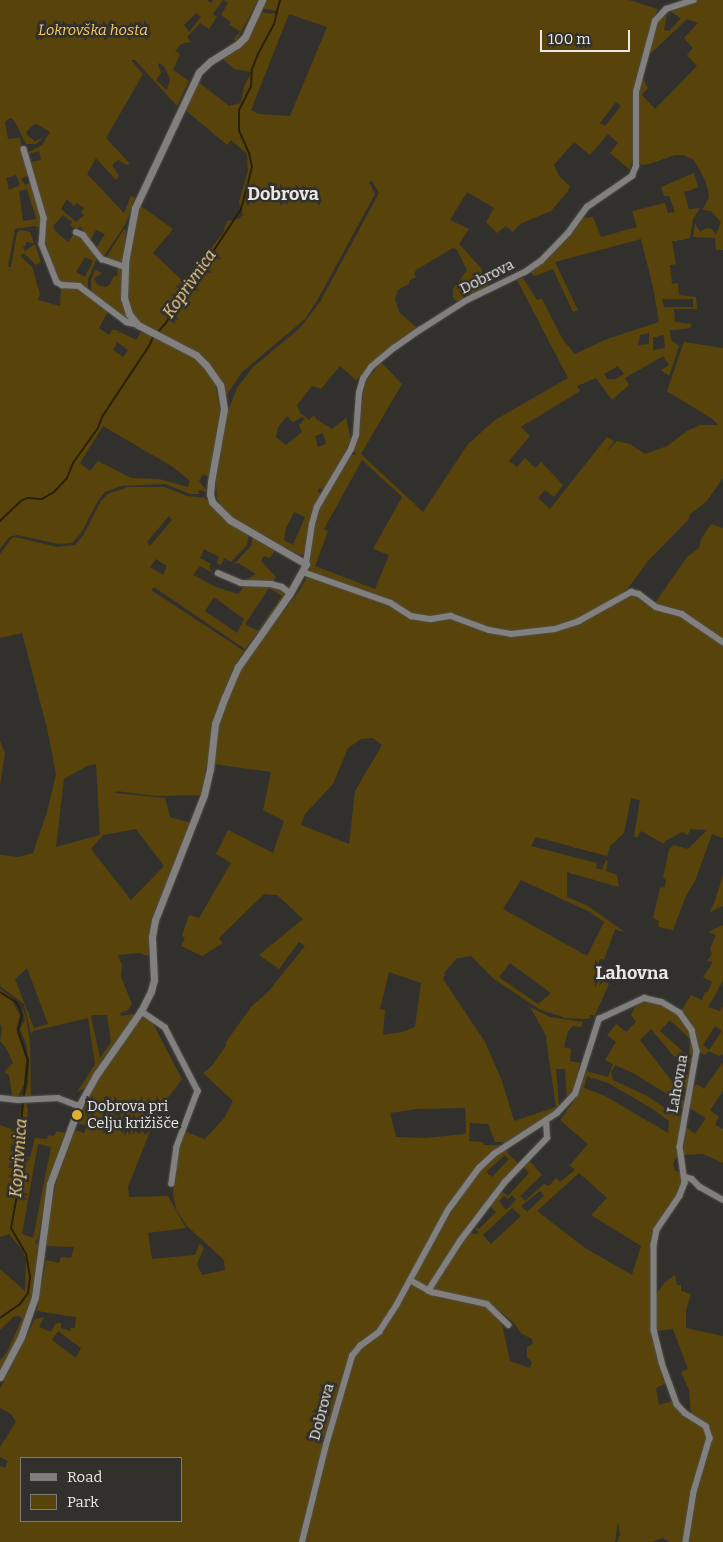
<!DOCTYPE html>
<html>
<head>
<meta charset="utf-8">
<style>
  body { margin:0 }
  #map { position:relative; width:723px; height:1542px; overflow:hidden; background:#32302c; font-family:Bitter,serif }
  div>[style] { position:absolute }
  .green>* { inset:0; background:#58440a }
  .stream>* { height:2px; margin:-1px; padding:0 1px; transform-origin:1px; border-radius:1px; background:#2a2007 }
  .roads { filter:drop-shadow(0 0 1px #4f4d4a) drop-shadow(0 0 1px #4f4d4a) }
  .minor>* { height:5.5px; margin:-2.75px; padding:0 2.75px; transform-origin:2.75px; border-radius:2.75px; background:#81807e }
  .tertiary>* { height:7px; margin:-3.5px; padding:0 3.5px; transform-origin:3.5px; border-radius:3.5px; background:#81807e }
  .dots>* { width:14px; height:14px; translate:-50% -50%; box-sizing:border-box; border:2px solid #32302c; border-radius:50% }
  span { translate:-50% -50%; white-space:nowrap; text-align:center; line-height:1.15; -webkit-text-stroke:5px #32302c; paint-order:stroke }
  .park-label { font-size:15px; color:#f5ca60; font-style:italic }
  .street-label { font-size:15px; color:#e9e8e6 }
  .poi-label { font-size:15px; color:#e9e8e6 }
  .left { translate:0 -50%; text-align:left }
  .water-label { font-size:16px; color:#fbd989; font-style:italic }
  .quarter-label { font-size:18px; color:#e9e8e6; font-weight:700 }
  .legend { position:absolute; left:20px; top:1457px; width:162px; height:65px; box-sizing:border-box; background:#32302c; border:1px solid #7b7a76; margin:0; padding:6px 9px; list-style:none; font-size:15px; color:#e9e8e6 }
  .legend li { display:flex; align-items:center; gap:10px; height:25px }
  .legend b { width:25px; border:1px solid #7b7a76 }
  .scale { position:absolute; left:540px; top:30px; width:90px; height:22px; box-sizing:border-box; border:2px solid #e9e8e6; border-top:0; padding-left:6px; font-size:15px; line-height:18px; white-space:nowrap; color:#e9e8e6; -webkit-text-stroke:4px #32302c; paint-order:stroke }
</style>
</head>
<body>
<div id="map">
  <div class="green">
    <i style="clip-path:polygon(evenodd,0 0,207px 0,211px 3px,213px 0,223px 0,213px 14px,217px 17px,209px 29px,200px 23px,187px 37px,191px 42px,181px 44px,175px 51px,180px 54px,173px 70px,189px 81px,177px 106px,135px 60px,131px 60px,143px 74px,106px 138px,130px 164px,126px 165px,118px 160px,112px 165px,119px 176px,116px 180px,96px 158px,87px 174px,124px 213px,131px 196px,135px 198px,126px 223px,104px 256px,102px 257px,95px 250px,105px 234px,96px 230px,90px 241px,83px 232px,82px 227px,74px 228px,70px 225px,72px 222px,63px 215px,53px 226px,55px 231px,68px 242px,75px 233px,84px 237px,97px 258px,88px 279px,88px 290px,77px 283px,60px 283px,44px 240px,44px 212px,25px 154px,42px 145px,50px 132px,37px 124px,33px 125px,26px 132px,28px 136px,35px 141px,43px 138px,36px 144px,26px 144px,14px 120px,10px 118px,5px 122px,8px 139px,20px 138px,29px 175px,21px 179px,25px 185px,31px 183px,34px 187px,40px 205px,43px 224px,43px 228px,34px 226px,15px 229px,8px 267px,11px 267px,17px 233px,20px 230px,30px 232px,34px 243px,26px 242px,26px 245px,23px 247px,25px 251px,35px 244px,41px 262px,36px 265px,24px 253px,20px 256px,32px 267px,40px 294px,38px 300px,60px 306px,61px 287px,77px 288px,108px 311px,99px 328px,109px 335px,112px 330px,116px 330px,136px 340px,141px 332px,151px 335px,191px 354px,205px 367px,216px 388px,220px 411px,209px 477px,203px 474px,199px 481px,208px 493px,200px 490px,198px 491px,200px 494px,190px 494px,165px 484px,121px 486px,105px 492px,99px 499px,81px 533px,72px 543px,59px 544px,17px 535px,9px 537px,0 549px,0 0,196px 13px,201px 17px,189px 32px,184px 25px,196px 13px,0 0,160px 63px,165px 68px,170px 79px,167px 90px,156px 80px,161px 73px,158px 64px,160px 63px,0 0,39px 151px,41px 160px,31px 162px,29px 154px,39px 151px,0 0,16px 175px,20px 185px,9px 190px,6px 178px,16px 175px,0 0,27px 189px,36px 219px,23px 221px,19px 191px,27px 189px,0 0,67px 199px,74px 206px,77px 203px,84px 208px,81px 212px,84px 215px,76px 222px,61px 209px,67px 199px,0 0,85px 257px,93px 261px,85px 277px,76px 272px,85px 257px,0 0,117px 342px,128px 350px,123px 357px,113px 350px,117px 342px,0 0,103px 426px,173px 467px,190px 481px,188px 487px,159px 479px,131px 478px,98px 461px,90px 471px,80px 463px,103px 426px)"></i>
    <i style="clip-path:polygon(224px 0,258px 0,236px 41px,234px 39px,240px 31px,229px 25px,231px 22px,221px 15px,228px 3px)"></i>
    <i style="clip-path:polygon(evenodd,265px 0,629px 0,658px 9px,653px 19px,634px 91px,634px 156px,629px 169px,610px 153px,618px 143px,608px 134px,590px 155px,574px 142px,554px 165px,559px 176px,570px 186px,568px 191px,551px 211px,520px 224px,513px 232px,506px 226px,497px 233px,486px 222px,494px 208px,467px 192px,450px 220px,469px 229px,459px 244px,494px 282px,460px 302px,456px 301px,453px 297px,453px 289px,467px 270px,457px 250px,453px 248px,416px 270px,414px 274px,416px 277px,409px 281px,409px 284px,398px 290px,395px 299px,399px 312px,417px 328px,386px 351px,356px 380px,340px 366px,321px 389px,312px 386px,297px 405px,300px 413px,309px 420px,314px 415px,316px 419px,332px 429px,346px 418px,351px 439px,332px 476px,323px 491px,320px 488px,317px 491px,321px 494px,314px 506px,304px 554px,300px 555px,234px 519px,226px 513px,217px 499px,216px 479px,228px 411px,237px 388px,253px 367px,300px 328px,320px 302px,379px 193px,372px 181px,369px 182px,375px 194px,318px 299px,305px 319px,241px 373px,226px 396px,212px 369px,202px 356px,189px 347px,152px 331px,141px 323px,131px 309px,127px 294px,128px 263px,138px 204px,173px 229px,153px 253px,185px 283px,223px 233px,227px 221px,238px 219px,243px 215px,239px 202px,248px 171px,247px 154px,231px 140px,227px 145px,183px 108px,196px 80px,229px 106px,241px 103px,244px 86px,252px 72px,234px 69px,221px 57px,237px 48px,258px 12px,278px 14px,278px 11px,260px 8px,265px 0,289px 14px,327px 27px,290px 116px,258px 114px,251px 110px,289px 14px,265px 0,616px 102px,621px 106px,605px 126px,600px 123px,616px 102px,265px 0,287px 416px,293px 422px,302px 417px,305px 419px,299px 425px,302px 432px,286px 445px,276px 437px,278px 427px,287px 416px,265px 0,323px 433px,326px 444px,318px 447px,315px 436px,323px 433px,265px 0,294px 512px,305px 517px,293px 545px,284px 540px,286px 528px,294px 512px)"></i>
    <i style="clip-path:polygon(699px 0,723px 0,723px 250px,716px 250px,715px 238px,693px 237px,695px 223px,700px 232px,706px 228px,712px 229px,716px 235px,721px 222px,711px 211px,702px 210px,709px 198px,708px 190px,705px 180px,694px 160px,683px 155px,675px 155px,649px 164px,642px 165px,639px 162px,638px 100px,642px 77px,648px 88px,642px 95px,655px 109px,697px 66px,687px 55px,693px 48px,684px 38px,698px 23px,687px 19px,647px 57px,658px 22px,667px 14px,664px 30px,669px 31px,681px 18px,671px 12px,673px 10px)"></i>
    <i style="clip-path:polygon(evenodd,694px 173px,698px 187px,684px 192px,689px 209px,700px 208px,693px 219px,690px 238px,672px 241px,676px 264px,670px 265px,672px 284px,678px 283px,679px 295px,696px 297px,697px 309px,674px 309px,675px 322px,692px 324px,690px 328px,670px 330px,671px 340px,679px 346px,669px 376px,661px 370px,669px 365px,663px 356px,625px 378px,629px 385px,612px 400px,596px 378px,577px 386px,580px 391px,521px 427px,530px 436px,509px 461px,517px 467px,525px 458px,535px 468px,541px 462px,563px 485px,554px 497px,545px 490px,538px 498px,550px 509px,607px 437px,614px 441px,606px 452px,617px 441px,630px 444px,645px 454px,667px 446px,687px 431px,700px 425px,718px 425px,714px 420px,667px 391px,684px 342px,723px 348px,723px 478px,706px 502px,690px 514px,688px 520px,648px 561px,628px 588px,619px 596px,585px 616px,561px 625px,520px 632px,523px 635px,554px 630px,579px 623px,621px 600px,634px 596px,654px 609px,682px 616px,723px 644px,723px 838px,712px 834px,695px 881px,686px 896px,673px 930px,658px 927px,659px 921px,653px 918px,660px 888px,665px 887px,666px 880px,663px 878px,669px 849px,674px 845px,688px 849px,707px 830px,690px 829px,688px 835px,682px 832px,665px 841px,664px 844px,641px 831px,637px 838px,634px 836px,640px 800px,631px 798px,624px 833px,610px 846px,607px 856px,536px 837px,531px 846px,597px 863px,596px 868px,602px 870px,606px 860px,608px 861px,606px 871px,617px 875px,619px 887px,567px 872px,567px 897px,588px 906px,626px 933px,615px 929px,604px 960px,600px 959px,598px 964px,602px 966px,598px 979px,609px 984px,595px 1015px,590px 1015px,590px 1018px,585px 1019px,566px 1018px,539px 1009px,494px 979px,471px 956px,457px 958px,444px 973px,445px 974px,443px 979px,485px 1042px,502px 1081px,514px 1121px,556px 1107px,546px 1039px,547px 1037px,530px 1007px,550px 1017px,583px 1022px,581px 1027px,573px 1026px,568px 1031px,564px 1047px,571px 1049px,570px 1061px,580px 1063px,578px 1070px,581px 1072px,574px 1093px,561px 1108px,505px 1142px,495px 1142px,488px 1124px,470px 1123px,469px 1141px,483px 1142px,484px 1145px,504px 1145px,478px 1166px,453px 1199px,407px 1281px,428px 1293px,485px 1304px,493px 1310px,502px 1324px,510px 1361px,530px 1368px,532px 1362px,527px 1357px,527px 1347px,533px 1344px,532px 1339px,522px 1334px,513px 1322px,497px 1309px,483px 1300px,431px 1290px,467px 1233px,479px 1234px,474px 1227px,479px 1229px,496px 1212px,490px 1206px,499px 1195px,503px 1192px,508px 1196px,529px 1173px,523px 1166px,529px 1160px,542px 1175px,520px 1196px,525px 1201px,544px 1184px,549px 1186px,556px 1178px,560px 1182px,575px 1170px,570px 1165px,588px 1144px,560px 1120px,578px 1095px,586px 1071px,608px 1077px,613px 1064px,605px 1060px,616px 1042px,607px 1035px,616px 1024px,626px 1032px,636px 1022px,631px 1015px,637px 1003px,645px 1000px,662px 1003px,678px 1013px,691px 1031px,694px 1040px,695px 1060px,683px 1112px,678px 1157px,675px 1158px,673px 1164px,675px 1171px,680px 1172px,683px 1177px,683px 1184px,657px 1226px,653px 1237px,651px 1296px,654px 1342px,665px 1384px,656px 1388px,659px 1405px,672px 1401px,678px 1411px,704px 1428px,708px 1439px,690px 1499px,685px 1542px,670px 1542px,662px 1538px,652px 1542px,617px 1542px,620px 1535px,618px 1522px,615px 1542px,0 1542px,0 1466px,5px 1468px,8px 1461px,0 1457px,0 1447px,16px 1422px,11px 1414px,0 1408px,0 1389px,35px 1319px,44px 1317px,39px 1327px,51px 1332px,55px 1324px,58px 1323px,61px 1323px,61px 1328px,70px 1331px,71px 1328px,75px 1328px,76px 1317px,37px 1311px,46px 1260px,59px 1263px,61px 1257px,71px 1258px,74px 1247px,46px 1246px,51px 1207px,57px 1179px,75px 1130px,84px 1133px,87px 1126px,78px 1123px,92px 1089px,141px 1018px,148px 1018px,152px 1022px,182px 1079px,158px 1111px,128px 1187px,129px 1197px,168px 1196px,186px 1228px,148px 1233px,152px 1259px,195px 1255px,200px 1243px,204px 1248px,197px 1264px,202px 1275px,225px 1270px,224px 1260px,186px 1225px,176px 1209px,173px 1194px,174px 1167px,183px 1131px,205px 1139px,225px 1117px,233px 1101px,203px 1073px,211px 1067px,226px 1046px,226px 1042px,251px 1007px,268px 992px,305px 946px,299px 942px,279px 969px,259px 955px,303px 919px,277px 895px,264px 894px,221px 936px,219px 939px,223px 943px,202px 956px,181px 946px,185px 938px,182px 936px,189px 915px,199px 918px,231px 863px,216px 854px,228px 830px,273px 853px,284px 821px,263px 810px,271px 772px,214px 764px,219px 723px,240px 668px,300px 590px,307px 577px,323px 580px,391px 606px,410px 618px,431px 620px,448px 618px,447px 615px,421px 617px,410px 614px,380px 597px,309px 571px,315px 523px,322px 504px,352px 455px,357px 454px,353px 452px,360px 428px,363px 393px,367px 380px,381px 362px,402px 384px,361px 454px,423px 512px,468px 444px,495px 420px,568px 378px,517px 280px,523px 278px,537px 300px,542px 299px,563px 340px,575px 354px,607px 339px,659px 322px,653px 287px,641px 239px,555px 262px,578px 310px,573px 312px,553px 269px,535px 276px,531px 273px,552px 254px,582px 218px,593px 217px,601px 237px,637px 227px,632px 211px,665px 203px,668px 213px,675px 212px,669px 196px,664px 196px,661px 187px,694px 173px,662px 299px,693px 299px,693px 307px,664px 307px,662px 299px,694px 173px,649px 333px,649px 344px,638px 345px,640px 335px,649px 333px,694px 173px,664px 335px,665px 348px,653px 350px,653px 337px,664px 335px,694px 173px,618px 366px,624px 374px,616px 379px,607px 379px,604px 374px,618px 366px,694px 173px,362px 460px,402px 497px,373px 549px,389px 555px,375px 589px,315px 566px,328px 531px,324px 529px,362px 460px,694px 173px,373px 738px,382px 745px,355px 791px,349px 844px,301px 825px,305px 814px,333px 784px,348px 748px,361px 739px,373px 738px,694px 173px,521px 880px,590px 912px,604px 922px,587px 956px,503px 909px,521px 880px,694px 173px,510px 963px,533px 980px,551px 993px,538px 1004px,499px 977px,510px 963px,694px 173px,389px 972px,421px 983px,415px 1027px,402px 1032px,383px 1035px,385px 1010px,380px 1009px,389px 972px,694px 173px,670px 1020px,690px 1039px,689px 1057px,660px 1031px,670px 1020px,694px 173px,651px 1029px,685px 1070px,677px 1088px,640px 1040px,651px 1029px,694px 173px,615px 1065px,635px 1074px,667px 1094px,675px 1100px,675px 1109px,670px 1108px,668px 1110px,647px 1096px,613px 1080px,611px 1072px,615px 1065px,694px 173px,556px 1069px,565px 1069px,567px 1099px,559px 1106px,556px 1069px,694px 173px,587px 1076px,608px 1083px,653px 1109px,669px 1121px,668px 1133px,605px 1096px,584px 1088px,587px 1076px,694px 173px,417px 1109px,465px 1108px,466px 1132px,465px 1134px,426px 1138px,396px 1137px,390px 1113px,417px 1109px,694px 173px,579px 1173px,607px 1198px,591px 1215px,641px 1246px,632px 1275px,585px 1248px,537px 1211px,579px 1173px,694px 173px,540px 1191px,544px 1196px,527px 1212px,521px 1206px,540px 1191px,694px 173px,512px 1195px,516px 1200px,506px 1210px,499px 1201px,504px 1196px,508px 1199px,512px 1195px,694px 173px,512px 1208px,521px 1216px,491px 1244px,483px 1235px,512px 1208px,694px 173px,58px 1331px,81px 1348px,76px 1358px,52px 1340px,58px 1331px,694px 173px,21px 1458px,181px 1458px,181px 1521px,21px 1521px,21px 1458px)"></i>
    <i style="clip-path:polygon(124px 229px,126px 230px,122px 264px,106px 258px)"></i>
    <i style="clip-path:polygon(118px 265px,122px 268px,121px 294px,128px 319px,91px 292px,91px 280px,95px 270px,102px 273px,94px 278px,97px 285px,106px 287px,110px 284px,114px 276px,117px 276px)"></i>
    <i style="clip-path:polygon(evenodd,128px 487px,164px 487px,187px 496px,205px 498px,224px 519px,249px 533px,247px 545px,231px 562px,224px 558px,221px 565px,217px 563px,219px 557px,204px 549px,200px 558px,211px 564px,209px 567px,213px 573px,200px 566px,193px 575px,216px 587px,238px 594px,245px 585px,270px 585px,285px 591px,287px 594px,245px 649px,154px 587px,151px 590px,244px 651px,233px 668px,217px 709px,201px 795px,156px 796px,116px 791px,115px 793px,165px 798px,170px 817px,191px 823px,152px 918px,148px 956px,139px 953px,118px 955px,122px 965px,121px 977px,132px 1004px,128px 1010px,120px 1013px,121px 1016px,133px 1014px,134px 1016px,102px 1060px,86px 1087px,77px 1092px,95px 1064px,88px 1018px,33px 1031px,31px 1034px,24px 1004px,0 986px,0 855px,18px 857px,33px 853px,47px 812px,56px 774px,47px 728px,22px 633px,0 638px,0 554px,11px 539px,15px 537px,57px 547px,75px 545px,84px 534px,101px 501px,108px 494px,128px 487px,169px 516px,172px 520px,150px 546px,147px 542px,169px 516px,128px 487px,156px 559px,167px 566px,163px 575px,150px 567px,156px 559px,128px 487px,269px 588px,282px 596px,258px 631px,245px 624px,269px 588px,128px 487px,214px 597px,244px 619px,237px 633px,205px 611px,214px 597px,128px 487px,96px 764px,100px 835px,56px 847px,64px 779px,87px 766px,96px 764px,128px 487px,136px 829px,164px 866px,131px 900px,91px 849px,103px 835px,136px 829px,128px 487px,27px 968px,48px 1024px,34px 1028px,15px 979px,27px 968px,128px 487px,94px 1015px,107px 1015px,111px 1042px,100px 1058px,91px 1016px,94px 1015px)"></i>
    <i style="clip-path:polygon(711px 524px,723px 528px,723px 641px,683px 613px,656px 606px,655px 603px,687px 557px,699px 548px,701px 539px)"></i>
    <i style="clip-path:polygon(253px 535px,277px 548px,270px 558px,264px 556px,261px 561px,276px 577px,272px 583px,245px 581px,256px 574px,238px 563px,234px 564px,251px 546px)"></i>
    <i style="clip-path:polygon(0 741px,5px 753px,0 785px)"></i>
    <i style="clip-path:polygon(723px 876px,723px 906px,710px 912px,714px 903px)"></i>
    <i style="clip-path:polygon(evenodd,723px 925px,723px 981px,708px 1007px,720px 1011px,723px 1006px,723px 1054px,719px 1056px,708px 1051px,705px 1055px,699px 1052px,693px 1027px,682px 1010px,691px 995px,702px 1000px,705px 992px,708px 992px,712px 982px,703px 977px,713px 962px,707px 961px,712px 954px,710px 949px,716px 935px,708px 932px,723px 925px,715px 1026px,722px 1031px,709px 1050px,703px 1045px,715px 1026px)"></i>
    <i style="clip-path:polygon(0 989px,15px 1000px,13px 1003px,20px 1016px,16px 1029px,26px 1059px,24px 1084px,18px 1097px,12px 1095px,9px 1075px,4px 1072px,13px 1063px,6px 1048px,0 1041px,2px 1029px,0 1022px)"></i>
    <i style="clip-path:polygon(20px 1004px,26px 1018px,30px 1042px,31px 1096px,24px 1097px,28px 1085px,29px 1062px,26px 1043px,20px 1029px,25px 1019px)"></i>
    <i style="clip-path:polygon(723px 1062px,723px 1091px,710px 1110px,719px 1117px,715px 1125px,723px 1129px,723px 1163px,703px 1154px,683px 1155px,686px 1127px,695px 1134px,706px 1118px,688px 1107px,692px 1090px,697px 1084px,704px 1089px)"></i>
    <i style="clip-path:polygon(evenodd,26px 1103px,28px 1109px,25px 1157px,30px 1157px,35px 1138px,47px 1139px,48px 1135px,54px 1136px,57px 1131px,65px 1133px,48px 1181px,38px 1238px,35px 1242px,38px 1244px,38px 1247px,32px 1294px,19px 1335px,0 1371px,0 1360px,7px 1352px,22px 1319px,19px 1316px,13px 1317px,0 1330px,0 1269px,25px 1291px,26px 1261px,23px 1251px,9px 1234px,0 1237px,0 1125px,17px 1131px,22px 1105px,26px 1103px,38px 1144px,51px 1147px,33px 1238px,22px 1234px,38px 1144px)"></i>
    <i style="clip-path:polygon(evenodd,506px 1149px,509px 1155px,519px 1164px,474px 1217px,429px 1288px,413px 1278px,456px 1204px,481px 1169px,506px 1149px,505px 1155px,509px 1159px,492px 1177px,486px 1172px,505px 1155px)"></i>
    <i style="clip-path:polygon(675px 1275px,677px 1285px,681px 1285px,681px 1291px,691px 1294px,686px 1311px,686px 1328px,723px 1336px,723px 1542px,689px 1542px,694px 1500px,712px 1441px,709px 1427px,703px 1421px,691px 1415px,689px 1390px,681px 1372px,688px 1369px,673px 1329px,657px 1331px,656px 1294px,665px 1282px)"></i>
  </div>
  <div class="stream">
    <i style="left:0;top:521px;width:30px;rotate:-44deg"></i>
    <i style="left:22px;top:500px;width:6px;rotate:-18deg"></i>
    <i style="left:28px;top:498px;width:14px;rotate:4deg"></i>
    <i style="left:42px;top:499px;width:14px;rotate:-30deg"></i>
    <i style="left:54px;top:492px;width:19px;rotate:-47deg"></i>
    <i style="left:67px;top:478px;width:16px;rotate:-68deg"></i>
    <i style="left:73px;top:463px;width:43px;rotate:-54.5deg"></i>
    <i style="left:98px;top:428px;width:12px;rotate:-70deg"></i>
    <i style="left:102px;top:417px;width:85px;rotate:-56.5deg"></i>
    <i style="left:149px;top:346px;width:10px;rotate:-66deg"></i>
    <i style="left:153px;top:337px;width:18px;rotate:-47deg"></i>
    <i style="left:165px;top:324px;width:138px;rotate:-56.5deg"></i>
    <i style="left:241px;top:209px;width:43px;rotate:-75.3deg"></i>
    <i style="left:252px;top:167px;width:14px;rotate:-102deg"></i>
    <i style="left:249px;top:153px;width:24px;rotate:-114deg"></i>
    <i style="left:239px;top:131px;width:21px;rotate:-90deg"></i>
    <i style="left:239px;top:110px;width:27px;rotate:-63deg"></i>
    <i style="left:251px;top:86px;width:17px;rotate:-87deg"></i>
    <i style="left:252px;top:69px;width:16px;rotate:-68deg"></i>
    <i style="left:258px;top:54px;width:34px;rotate:-62deg"></i>
    <i style="left:274px;top:24px;width:25px;rotate:-76deg"></i>
    <i style="left:0;top:992px;width:19px;rotate:32deg"></i>
    <i style="left:16px;top:1002px;width:6px;rotate:59deg"></i>
    <i style="left:19px;top:1007px;width:9px;rotate:69deg"></i>
    <i style="left:22px;top:1015px;width:16px;rotate:104deg"></i>
    <i style="left:18px;top:1031px;width:31px;rotate:71deg"></i>
    <i style="left:28px;top:1060px;width:97px;rotate:96.5deg"></i>
    <i style="left:17px;top:1156px;width:33px;rotate:88deg"></i>
    <i style="left:18px;top:1189px;width:40px;rotate:100deg"></i>
    <i style="left:11px;top:1228px;width:30px;rotate:60deg"></i>
    <i style="left:26px;top:1254px;width:23px;rotate:80deg"></i>
    <i style="left:30px;top:1277px;width:16px;rotate:97deg"></i>
    <i style="left:28px;top:1293px;width:14px;rotate:126deg"></i>
    <i style="left:20px;top:1304px;width:24px;rotate:145deg"></i>
  </div>
  <div class="roads">
    <div class="minor">
      <i style="left:24px;top:149px;width:72px;rotate:73.8deg"></i>
      <i style="left:44px;top:218px;width:26px;rotate:94deg"></i>
      <i style="left:42px;top:244px;width:41px;rotate:68.5deg"></i>
      <i style="left:57px;top:282px;width:6px;rotate:31deg"></i>
      <i style="left:62px;top:285px;width:17px;rotate:3deg"></i>
      <i style="left:79px;top:286px;width:60px;rotate:36.9deg"></i>
      <i style="left:127px;top:322px;width:11px;rotate:15deg"></i>
      <i style="left:76px;top:232px;width:8px;rotate:23deg"></i>
      <i style="left:83px;top:235px;width:31px;rotate:52deg"></i>
      <i style="left:102px;top:259px;width:24px;rotate:19deg"></i>
      <i style="left:306px;top:564px;width:40px;rotate:-81.5deg"></i>
      <i style="left:312px;top:524px;width:18px;rotate:-74deg"></i>
      <i style="left:317px;top:507px;width:67px;rotate:-59.6deg"></i>
      <i style="left:351px;top:449px;width:15px;rotate:-70deg"></i>
      <i style="left:356px;top:435px;width:42px;rotate:-85.9deg"></i>
      <i style="left:359px;top:393px;width:15px;rotate:-74deg"></i>
      <i style="left:363px;top:379px;width:14px;rotate:-56deg"></i>
      <i style="left:371px;top:367px;width:30px;rotate:-40deg"></i>
      <i style="left:394px;top:348px;width:32px;rotate:-35deg"></i>
      <i style="left:420px;top:330px;width:56px;rotate:-32.6deg"></i>
      <i style="left:467px;top:300px;width:64px;rotate:-25.8deg"></i>
      <i style="left:525px;top:272px;width:19px;rotate:-35deg"></i>
      <i style="left:541px;top:261px;width:39px;rotate:-46deg"></i>
      <i style="left:568px;top:233px;width:32px;rotate:-54deg"></i>
      <i style="left:587px;top:207px;width:55px;rotate:-34.6deg"></i>
      <i style="left:632px;top:176px;width:11px;rotate:-68deg"></i>
      <i style="left:636px;top:166px;width:74px;rotate:-90deg"></i>
      <i style="left:636px;top:92px;width:73px;rotate:-75deg"></i>
      <i style="left:655px;top:21px;width:16px;rotate:-47deg"></i>
      <i style="left:666px;top:9px;width:29px;rotate:-18deg"></i>
      <i style="left:303px;top:572px;width:93px;rotate:19.4deg"></i>
      <i style="left:391px;top:603px;width:24px;rotate:33deg"></i>
      <i style="left:411px;top:616px;width:20px;rotate:9deg"></i>
      <i style="left:431px;top:619px;width:20px;rotate:-9deg"></i>
      <i style="left:451px;top:616px;width:40px;rotate:20.2deg"></i>
      <i style="left:489px;top:630px;width:22px;rotate:10deg"></i>
      <i style="left:511px;top:634px;width:44px;rotate:-6.5deg"></i>
      <i style="left:555px;top:629px;width:25px;rotate:-18deg"></i>
      <i style="left:579px;top:621px;width:60px;rotate:-29.1deg"></i>
      <i style="left:631px;top:592px;width:8px;rotate:14deg"></i>
      <i style="left:639px;top:594px;width:21px;rotate:37deg"></i>
      <i style="left:656px;top:607px;width:27px;rotate:15deg"></i>
      <i style="left:682px;top:614px;width:50px;rotate:34.3deg"></i>
      <i style="left:218px;top:573px;width:25px;rotate:23deg"></i>
      <i style="left:241px;top:583px;width:30px;rotate:2deg"></i>
      <i style="left:271px;top:584px;width:11px;rotate:15deg"></i>
      <i style="left:282px;top:587px;width:10px;rotate:37deg"></i>
      <i style="left:141px;top:1011px;width:29px;rotate:34deg"></i>
      <i style="left:165px;top:1027px;width:72px;rotate:62.7deg"></i>
      <i style="left:198px;top:1091px;width:60px;rotate:110.6deg"></i>
      <i style="left:177px;top:1147px;width:37px;rotate:98deg"></i>
      <i style="left:0;top:1098px;width:18px;rotate:6deg"></i>
      <i style="left:18px;top:1100px;width:40px;rotate:-2.9deg"></i>
      <i style="left:58px;top:1098px;width:22px;rotate:21deg"></i>
      <i style="left:685px;top:1177px;width:7px;rotate:16deg"></i>
      <i style="left:692px;top:1179px;width:11px;rotate:45deg"></i>
      <i style="left:700px;top:1187px;width:26px;rotate:29deg"></i>
      <i style="left:410px;top:1280px;width:25px;rotate:29deg"></i>
      <i style="left:432px;top:1292px;width:56px;rotate:12.3deg"></i>
      <i style="left:487px;top:1304px;width:30px;rotate:44deg"></i>
      <i style="left:428px;top:1291px;width:59px;rotate:-57.4deg"></i>
      <i style="left:460px;top:1241px;width:74px;rotate:-52.7deg"></i>
      <i style="left:505px;top:1182px;width:61px;rotate:-46.3deg"></i>
      <i style="left:547px;top:1138px;width:17px;rotate:-93deg"></i>
      <i style="left:302px;top:1542px;width:100px;rotate:-76.1deg"></i>
      <i style="left:326px;top:1445px;width:93px;rotate:-73.7deg"></i>
      <i style="left:352px;top:1356px;width:13px;rotate:-51deg"></i>
      <i style="left:360px;top:1346px;width:24px;rotate:-36deg"></i>
      <i style="left:379px;top:1332px;width:33px;rotate:-57deg"></i>
      <i style="left:397px;top:1304px;width:107px;rotate:-61.5deg"></i>
      <i style="left:448px;top:1210px;width:52px;rotate:-53.6deg"></i>
      <i style="left:479px;top:1168px;width:21px;rotate:-43deg"></i>
      <i style="left:494px;top:1154px;width:75px;rotate:-33.1deg"></i>
      <i style="left:557px;top:1113px;width:26px;rotate:-47deg"></i>
      <i style="left:575px;top:1094px;width:79px;rotate:-72.3deg"></i>
      <i style="left:599px;top:1019px;width:50px;rotate:-25deg"></i>
      <i style="left:644px;top:998px;width:18px;rotate:13deg"></i>
      <i style="left:662px;top:1002px;width:21px;rotate:31deg"></i>
      <i style="left:680px;top:1013px;width:21px;rotate:55deg"></i>
      <i style="left:692px;top:1030px;width:22px;rotate:77deg"></i>
      <i style="left:697px;top:1051px;width:97px;rotate:100deg"></i>
      <i style="left:680px;top:1147px;width:36px;rotate:82deg"></i>
      <i style="left:685px;top:1183px;width:14px;rotate:111deg"></i>
      <i style="left:680px;top:1196px;width:41px;rotate:124.1deg"></i>
      <i style="left:657px;top:1230px;width:15px;rotate:101deg"></i>
      <i style="left:654px;top:1245px;width:85px;rotate:90deg"></i>
      <i style="left:654px;top:1330px;width:34px;rotate:76deg"></i>
      <i style="left:662px;top:1363px;width:44px;rotate:69.9deg"></i>
      <i style="left:677px;top:1404px;width:12px;rotate:48deg"></i>
      <i style="left:685px;top:1413px;width:25px;rotate:32deg"></i>
      <i style="left:706px;top:1426px;width:13px;rotate:72deg"></i>
      <i style="left:710px;top:1438px;width:56px;rotate:106.5deg"></i>
      <i style="left:694px;top:1492px;width:51px;rotate:99.1deg"></i>
    </div>
    <div class="tertiary">
      <i style="left:0;top:1377px;width:45px;rotate:-62.3deg"></i>
      <i style="left:21px;top:1337px;width:42px;rotate:-70.7deg"></i>
      <i style="left:35px;top:1297px;width:114px;rotate:-82.4deg"></i>
      <i style="left:50px;top:1184px;width:83px;rotate:-69.6deg"></i>
      <i style="left:79px;top:1106px;width:37px;rotate:-61deg"></i>
      <i style="left:97px;top:1074px;width:77px;rotate:-55.1deg"></i>
      <i style="left:141px;top:1011px;width:22px;rotate:-63deg"></i>
      <i style="left:151px;top:991px;width:11px;rotate:-75deg"></i>
      <i style="left:154px;top:980px;width:43px;rotate:-92.7deg"></i>
      <i style="left:152px;top:937px;width:17px;rotate:-80deg"></i>
      <i style="left:155px;top:920px;width:134px;rotate:-68.6deg"></i>
      <i style="left:204px;top:795px;width:27px;rotate:-77deg"></i>
      <i style="left:210px;top:769px;width:45px;rotate:-83.7deg"></i>
      <i style="left:215px;top:724px;width:29px;rotate:-70deg"></i>
      <i style="left:225px;top:697px;width:33px;rotate:-67deg"></i>
      <i style="left:238px;top:667px;width:90px;rotate:-54.9deg"></i>
      <i style="left:290px;top:593px;width:33px;rotate:-61deg"></i>
      <i style="left:306px;top:564px;width:88px;rotate:-149.9deg"></i>
      <i style="left:230px;top:520px;width:25px;rotate:-135deg"></i>
      <i style="left:212px;top:502px;width:8px;rotate:-104deg"></i>
      <i style="left:210px;top:494px;width:12px;rotate:-85deg"></i>
      <i style="left:211px;top:482px;width:74px;rotate:-79.9deg"></i>
      <i style="left:224px;top:409px;width:24px;rotate:-99deg"></i>
      <i style="left:220px;top:385px;width:24px;rotate:-125deg"></i>
      <i style="left:206px;top:365px;width:14px;rotate:-135deg"></i>
      <i style="left:196px;top:355px;width:65px;rotate:-152.7deg"></i>
      <i style="left:138px;top:325px;width:14px;rotate:-129deg"></i>
      <i style="left:129px;top:314px;width:17px;rotate:-107deg"></i>
      <i style="left:124px;top:298px;width:36px;rotate:-88deg"></i>
      <i style="left:125px;top:262px;width:55px;rotate:-79.5deg"></i>
      <i style="left:135px;top:208px;width:150px;rotate:-64.8deg"></i>
      <i style="left:199px;top:72px;width:16px;rotate:-43deg"></i>
      <i style="left:211px;top:61px;width:31px;rotate:-32deg"></i>
      <i style="left:237px;top:45px;width:11px;rotate:-45deg"></i>
      <i style="left:245px;top:37px;width:41px;rotate:-65.3deg"></i>
    </div>
  </div>
  <div class="dots">
    <i style="left:77px;top:1115px;background:#deb133"></i>
  </div>
  <div class="park-label">
    <span style="left:93px;top:31px">Lokrovška hosta</span>
  </div>
  <div class="street-label">
    <span style="left:487px;top:277px;rotate:-27deg">Dobrova</span>
    <span style="left:678px;top:1084px;rotate:-80deg">Lahovna</span>
    <span style="left:322px;top:1412px;rotate:-75deg">Dobrova</span>
  </div>
  <div class="poi-label">
    <span class="left" style="left:87px;top:1115px">Dobrova pri<br>Celju križišče</span>
  </div>
  <div class="water-label">
    <span style="left:190px;top:284px;rotate:-55deg">Koprivnica</span>
    <span style="left:19px;top:1158px;rotate:-86deg">Koprivnica</span>
  </div>
  <div class="quarter-label">
    <span style="left:283px;top:194px">Dobrova</span>
    <span style="left:632px;top:973px">Lahovna</span>
  </div>
  <ul class="legend">
  <li><b style="height:6px;background:#81807e"></b>Road</li>
  <li><b style="height:14px;background:#58440a"></b>Park</li>
  </ul>
  <div class="scale">100 m</div>
</div>
</body>
</html>
